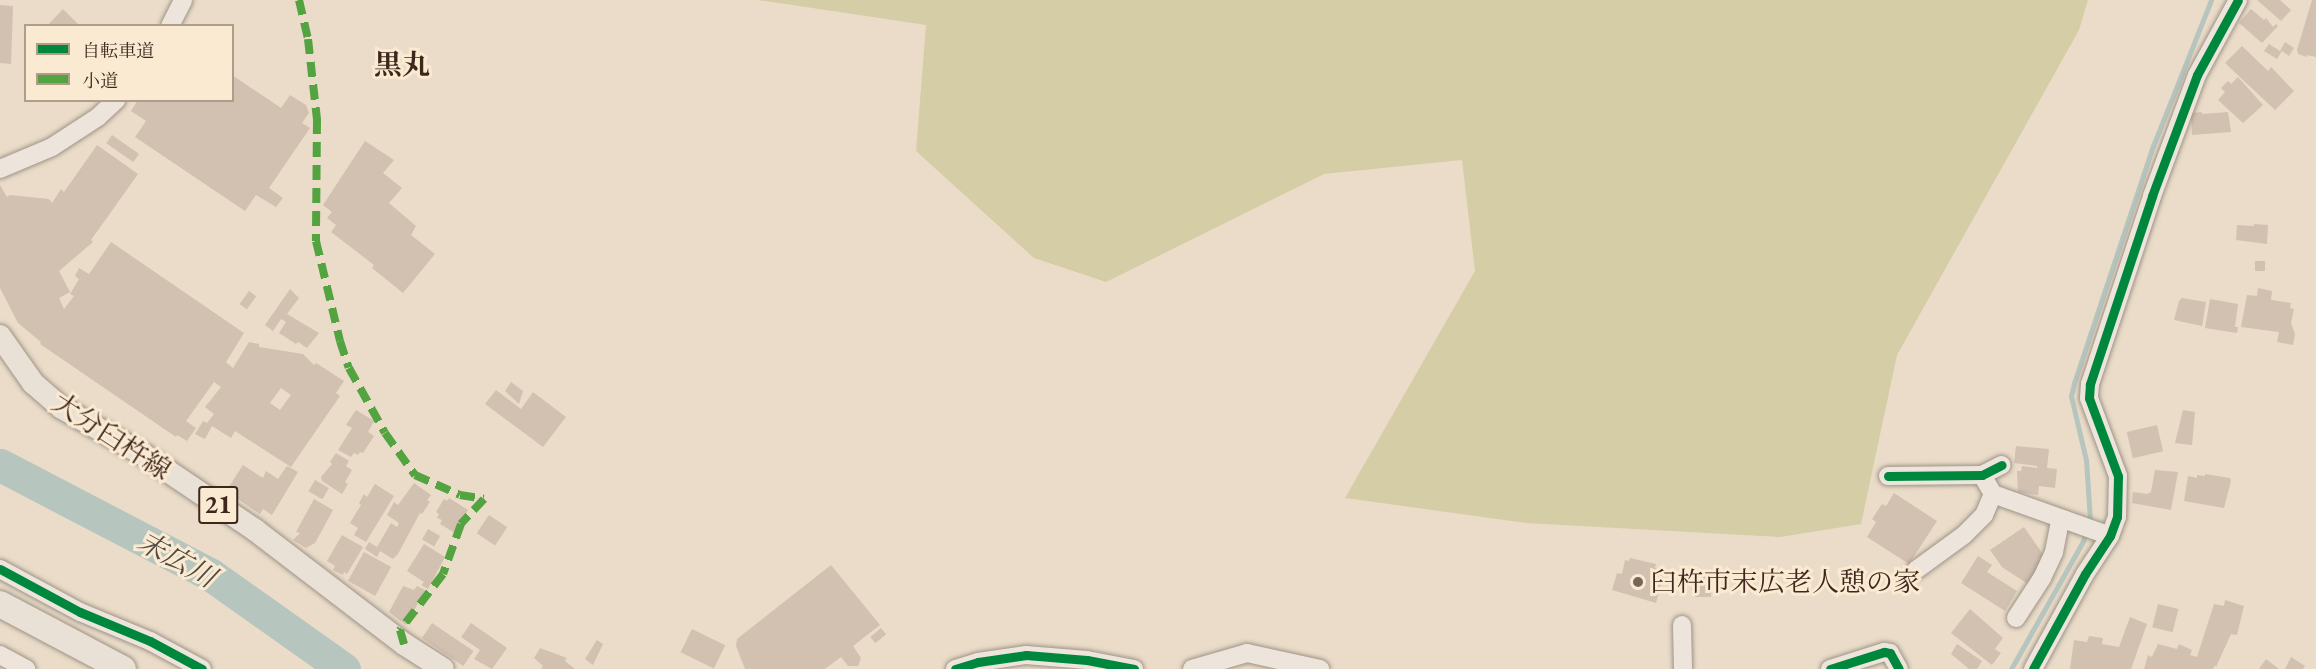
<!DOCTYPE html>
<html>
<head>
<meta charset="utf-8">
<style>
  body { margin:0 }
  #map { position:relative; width:2316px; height:669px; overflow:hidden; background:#eadcc8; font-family:"EB Garamond","Noto Serif JP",serif }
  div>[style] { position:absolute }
  .green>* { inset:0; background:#d5cda6 }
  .stream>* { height:5px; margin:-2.5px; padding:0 2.5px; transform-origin:2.5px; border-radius:2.5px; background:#b6c5bd }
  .river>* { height:33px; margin:-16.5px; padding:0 16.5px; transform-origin:16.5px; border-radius:16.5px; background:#b6c5bd }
  .building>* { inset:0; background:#d2c0b1; transform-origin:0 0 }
  .roads { filter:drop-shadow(0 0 2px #9e9387) drop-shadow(0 0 2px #9e9387) }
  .minor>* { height:18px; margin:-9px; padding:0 9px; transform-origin:9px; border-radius:9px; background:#ede5dc }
  .major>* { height:22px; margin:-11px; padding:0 11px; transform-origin:11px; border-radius:11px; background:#e9e1d6 }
  .highway>* { height:26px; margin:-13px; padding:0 13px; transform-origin:13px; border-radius:13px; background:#e9e1d6 }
  .quiet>* { height:8px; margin-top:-4px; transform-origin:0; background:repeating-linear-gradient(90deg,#54a341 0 15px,transparent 0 23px) }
  .cycleway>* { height:9px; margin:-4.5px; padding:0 4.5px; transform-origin:4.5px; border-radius:4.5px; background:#00873e }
  .dots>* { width:16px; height:16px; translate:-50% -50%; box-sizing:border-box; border:3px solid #faead2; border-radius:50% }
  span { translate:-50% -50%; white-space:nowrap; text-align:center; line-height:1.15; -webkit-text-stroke:6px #faead2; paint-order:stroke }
  .shield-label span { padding:2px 4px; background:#faead2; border:2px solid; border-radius:4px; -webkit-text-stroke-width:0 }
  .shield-label { font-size:26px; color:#3e261d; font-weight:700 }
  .street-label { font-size:27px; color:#3e261d }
  .poi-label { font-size:27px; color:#3e261d }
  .left { translate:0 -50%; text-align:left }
  .neighbourhood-label { font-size:28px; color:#3e261d; font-weight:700 }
  .water-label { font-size:28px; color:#564b44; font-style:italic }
  .legend { position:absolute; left:24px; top:24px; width:210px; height:78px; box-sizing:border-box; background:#faead2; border:2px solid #af9c8a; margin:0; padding:8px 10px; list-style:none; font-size:18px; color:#3e261d }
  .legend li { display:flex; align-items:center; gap:12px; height:30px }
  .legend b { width:30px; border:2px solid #af9c8a }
</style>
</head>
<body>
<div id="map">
  <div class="green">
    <i style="clip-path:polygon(758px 0,2088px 0,2079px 30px,1897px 355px,1861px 524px,1780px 537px,1526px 523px,1345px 498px,1475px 271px,1462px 160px,1324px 174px,1106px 282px,1034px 258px,916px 151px,926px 25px)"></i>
  </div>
  <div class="stream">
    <i style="left:2011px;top:669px;width:147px;rotate:-60.6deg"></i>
    <i style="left:2083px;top:541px;width:22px;rotate:-72deg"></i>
    <i style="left:2090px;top:520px;width:60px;rotate:-93.8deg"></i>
    <i style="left:2086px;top:460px;width:66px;rotate:-103.2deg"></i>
    <i style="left:2071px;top:396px;width:13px;rotate:-77deg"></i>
    <i style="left:2074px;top:383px;width:250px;rotate:-71.6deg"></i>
    <i style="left:2153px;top:146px;width:157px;rotate:-68.3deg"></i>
  </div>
  <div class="river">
    <i style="left:0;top:465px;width:238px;rotate:27.5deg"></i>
    <i style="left:211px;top:575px;width:163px;rotate:35.3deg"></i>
  </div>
  <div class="building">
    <i style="clip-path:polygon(2257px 0,2280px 0,2291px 10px,2281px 21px)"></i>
    <i style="clip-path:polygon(2312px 0,2316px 0,2316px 57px,2307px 55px,2307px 57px,2298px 54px,2297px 50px)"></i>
    <i style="clip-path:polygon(0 5px,13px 6px,11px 64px,0 63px)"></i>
    <i style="clip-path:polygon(63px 9px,80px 26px,47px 26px)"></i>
    <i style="clip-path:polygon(2251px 9px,2264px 20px,2266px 18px,2273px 27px,2276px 24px,2278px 26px,2262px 43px,2239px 23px)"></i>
    <i style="clip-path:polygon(2285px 42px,2294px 48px,2289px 56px,2282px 51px,2277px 59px,2264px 51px,2269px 44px,2280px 51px)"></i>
    <i style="clip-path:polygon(2242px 46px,2268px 71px,2271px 67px,2294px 91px,2275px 110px,2225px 63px)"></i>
    <i style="clip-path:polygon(232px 75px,281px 108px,290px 95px,306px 105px,309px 113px,302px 123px,310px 128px,269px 188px,283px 198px,276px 207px,256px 195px,245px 211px,135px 137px,146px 121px,131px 111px,138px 100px,232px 100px)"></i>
    <i style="clip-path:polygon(2238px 77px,2263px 105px,2243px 123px,2218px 100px,2225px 92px,2221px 88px,2228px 81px,2231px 84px)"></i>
    <i style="clip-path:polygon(2202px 112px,2202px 114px,2228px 112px,2231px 132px,2192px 135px,2191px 113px)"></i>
    <i style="left:112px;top:135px;width:33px;height:10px;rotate:35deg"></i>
    <i style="clip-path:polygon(365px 141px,394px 160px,383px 173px,402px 188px,389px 203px,416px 226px,411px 235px,435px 254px,403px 293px,372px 268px,374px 265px,331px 232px,336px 225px,327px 218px,332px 212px,323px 205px)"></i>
    <i style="clip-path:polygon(evenodd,97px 145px,138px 174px,91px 240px,93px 242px,59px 271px,70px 292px,59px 298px,64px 309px,74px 296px,70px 294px,79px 279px,75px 276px,79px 268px,89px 274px,111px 242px,244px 333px,226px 362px,233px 368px,249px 342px,259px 344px,259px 347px,303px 354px,314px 365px,316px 363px,344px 381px,336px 393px,340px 396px,291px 467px,235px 431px,231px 438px,212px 426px,205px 439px,195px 434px,203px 421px,207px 423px,214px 414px,205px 407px,221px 387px,214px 382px,186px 421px,196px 428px,187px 441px,177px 435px,176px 437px,40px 344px,41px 342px,18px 323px,0 288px,0 185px,7px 197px,10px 195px,49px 199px,52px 203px,61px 189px,64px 192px,97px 145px,281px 388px,291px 395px,280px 410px,270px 403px,281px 388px)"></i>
    <i style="clip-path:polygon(2254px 224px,2268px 225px,2267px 244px,2236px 240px,2237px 225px,2254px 226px)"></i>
    <i style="left:2255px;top:261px;width:10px;height:10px"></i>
    <i style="clip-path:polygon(2258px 288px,2272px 291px,2271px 300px,2291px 303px,2290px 308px,2294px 309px,2291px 323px,2295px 334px,2293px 345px,2277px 342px,2279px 332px,2241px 327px,2247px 295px,2257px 296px)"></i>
    <i style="clip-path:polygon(290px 289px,299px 298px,287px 314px,319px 333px,307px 348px,298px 342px,296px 344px,279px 333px,286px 322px,281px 319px,273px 331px,265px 325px)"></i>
    <i style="left:249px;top:291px;width:9px;height:16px;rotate:36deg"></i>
    <i style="clip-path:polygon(2182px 298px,2206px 302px,2202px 326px,2174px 320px,2179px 301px)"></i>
    <i style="clip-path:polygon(2210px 299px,2238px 304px,2235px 327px,2238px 327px,2237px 333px,2205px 328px)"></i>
    <i style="clip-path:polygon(511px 382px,523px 391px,519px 404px,505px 391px)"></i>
    <i style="clip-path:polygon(496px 390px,521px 409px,533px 392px,566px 417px,543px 447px,485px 404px)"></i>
    <i style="clip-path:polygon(356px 410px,374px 421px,368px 432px,374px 436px,363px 453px,360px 452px,358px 455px,354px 453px,351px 457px,338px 450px,352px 428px,346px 425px)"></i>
    <i style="clip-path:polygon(2183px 410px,2195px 412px,2192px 445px,2175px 443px)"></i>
    <i style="left:2157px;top:425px;width:27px;height:31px;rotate:77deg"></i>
    <i style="clip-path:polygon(2016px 446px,2049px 449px,2047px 468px,2057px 469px,2055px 488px,2039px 486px,2038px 495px,2018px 492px,2017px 471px,2021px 471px,2022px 466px,2037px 468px,2037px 466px,2014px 463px)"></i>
    <i style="clip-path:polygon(336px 453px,349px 461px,346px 466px,352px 470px,345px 482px,348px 484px,342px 494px,322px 481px,321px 477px,332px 464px,330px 462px)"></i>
    <i style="clip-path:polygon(243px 465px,263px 478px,266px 471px,278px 479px,287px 466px,298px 472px,272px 515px,263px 509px,260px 514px,226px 491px)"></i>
    <i style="clip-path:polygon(2155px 470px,2178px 472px,2171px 510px,2132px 503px,2133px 492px,2147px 494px,2151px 492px)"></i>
    <i style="clip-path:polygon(2205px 474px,2230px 478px,2231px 481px,2224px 508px,2184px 501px,2188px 476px,2197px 478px,2197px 475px,2205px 476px)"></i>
    <i style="left:315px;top:480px;width:16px;height:13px;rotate:30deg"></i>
    <i style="clip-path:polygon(414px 483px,431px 495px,427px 500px,430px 502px,422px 514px,420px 513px,398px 554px,393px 559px,380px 551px,377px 557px,365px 549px,369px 542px,377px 547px,391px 523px,397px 527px,399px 523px,387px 515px,394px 502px,398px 505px)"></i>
    <i style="clip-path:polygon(375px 484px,394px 496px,366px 542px,354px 535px,358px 528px,350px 523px,361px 505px,359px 503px,364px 494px,367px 497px)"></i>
    <i style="clip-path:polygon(1894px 493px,1937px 521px,1909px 564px,1867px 537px,1876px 522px,1872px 519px,1882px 504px,1886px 506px)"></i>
    <i style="clip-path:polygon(449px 498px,468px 510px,455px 533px,440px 524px,442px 520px,437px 518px,439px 514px,436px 512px,444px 499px,447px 501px)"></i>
    <i style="clip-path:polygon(314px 499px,333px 510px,315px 543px,306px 548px,293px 540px,300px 533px,296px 532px)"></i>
    <i style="left:489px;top:515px;width:22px;height:22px;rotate:34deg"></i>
    <i style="clip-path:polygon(2024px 527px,2047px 560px,2031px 586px,2002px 567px,1990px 550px)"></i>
    <i style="left:428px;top:529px;width:14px;height:12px;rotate:30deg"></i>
    <i style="clip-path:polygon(342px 535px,363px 547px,347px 574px,344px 572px,343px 575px,333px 570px,335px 566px,327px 561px)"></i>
    <i style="clip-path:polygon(424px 544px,445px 557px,428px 589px,421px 585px,424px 582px,407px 571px)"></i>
    <i style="left:364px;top:552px;width:31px;height:33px;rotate:29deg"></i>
    <i style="clip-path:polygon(1978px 556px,1992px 565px,1987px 572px,2017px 591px,2005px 611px,1961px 583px)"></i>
    <i style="clip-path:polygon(1630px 558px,1656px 564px,1655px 568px,1665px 570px,1656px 603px,1612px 590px,1617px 573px,1622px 574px,1625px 560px,1629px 561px)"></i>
    <i style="clip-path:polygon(831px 565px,880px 625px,853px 646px,861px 658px,858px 666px,848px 666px,841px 657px,825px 669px,745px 669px,736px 646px,737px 639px)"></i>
    <i style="clip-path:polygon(1695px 576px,1712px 576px,1711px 597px,1695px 597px,1695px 591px,1691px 590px)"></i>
    <i style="clip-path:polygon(403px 586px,414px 590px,417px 586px,425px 590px,406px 625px,389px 612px)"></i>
    <i style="clip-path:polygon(2225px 600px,2244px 606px,2237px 635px,2231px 634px,2216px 667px,2215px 665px,2213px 669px,2144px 669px,2148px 655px,2152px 657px,2158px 644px,2177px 649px,2179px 644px,2192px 650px,2190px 655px,2197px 657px,2214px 604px,2224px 606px)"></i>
    <i style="left:2158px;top:604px;width:21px;height:24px;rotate:14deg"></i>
    <i style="clip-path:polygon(1970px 609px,2003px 638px,1995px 649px,2001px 653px,1992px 665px,1951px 633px)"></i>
    <i style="clip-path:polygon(2130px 617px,2147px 624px,2131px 669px,2070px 669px,2074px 640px,2087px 642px,2089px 636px,2103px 638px,2102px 644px,2119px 647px)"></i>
    <i style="left:432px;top:623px;width:50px;height:18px;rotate:34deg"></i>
    <i style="clip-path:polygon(471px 623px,507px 648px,492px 669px,474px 659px,480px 650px,461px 637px)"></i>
    <i style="left:881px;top:628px;width:8px;height:14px;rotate:50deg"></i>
    <i style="left:692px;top:629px;width:37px;height:26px;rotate:26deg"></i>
    <i style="clip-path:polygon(597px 640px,603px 644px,593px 665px,585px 659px)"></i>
    <i style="clip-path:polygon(1957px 644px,1982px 661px,1977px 669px,1969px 669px,1951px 654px)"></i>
    <i style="clip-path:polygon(540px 648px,567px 658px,565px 661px,575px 669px,541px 669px,543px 666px,534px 658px)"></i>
    <i style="clip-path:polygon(2291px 657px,2305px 666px,2303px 669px,2285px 669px)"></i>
    <i style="clip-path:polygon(2266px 659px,2279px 669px,2259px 669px)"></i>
  </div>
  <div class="roads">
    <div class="minor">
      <i style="left:170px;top:26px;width:29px;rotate:-63deg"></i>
      <i style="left:0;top:169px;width:56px;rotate:-22.9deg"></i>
      <i style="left:52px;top:147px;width:55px;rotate:-33.1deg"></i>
      <i style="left:98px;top:117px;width:25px;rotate:-43deg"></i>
      <i style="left:1982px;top:475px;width:22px;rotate:60deg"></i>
      <i style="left:1993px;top:494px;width:124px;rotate:19.7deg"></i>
      <i style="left:1888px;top:476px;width:94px;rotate:-0.6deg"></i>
      <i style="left:1982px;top:475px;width:22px;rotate:-27deg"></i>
      <i style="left:0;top:569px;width:91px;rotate:28.3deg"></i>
      <i style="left:80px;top:612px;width:76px;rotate:22.5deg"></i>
      <i style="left:150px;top:641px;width:59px;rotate:28.3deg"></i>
      <i style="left:1916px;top:570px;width:59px;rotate:-36.1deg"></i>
      <i style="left:1964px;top:535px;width:28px;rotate:-45deg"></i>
      <i style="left:1984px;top:515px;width:23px;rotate:-67deg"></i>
      <i style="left:2016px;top:618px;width:48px;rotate:-57deg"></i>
      <i style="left:2042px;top:578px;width:29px;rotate:-65deg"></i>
      <i style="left:2054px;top:552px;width:33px;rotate:-79deg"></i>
      <i style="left:1682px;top:625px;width:44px;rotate:88.7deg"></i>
      <i style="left:0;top:655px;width:30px;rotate:28deg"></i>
      <i style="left:955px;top:669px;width:24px;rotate:-17deg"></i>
      <i style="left:978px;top:662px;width:49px;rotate:-8.3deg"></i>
      <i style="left:1026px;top:655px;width:61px;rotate:4.7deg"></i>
      <i style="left:1087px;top:660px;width:48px;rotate:10.8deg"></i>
      <i style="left:1192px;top:669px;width:57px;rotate:-16.2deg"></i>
      <i style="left:1247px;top:653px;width:75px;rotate:12.4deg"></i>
      <i style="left:1830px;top:669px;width:57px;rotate:-17.5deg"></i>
      <i style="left:1884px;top:652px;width:6px;rotate:9deg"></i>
      <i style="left:1890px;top:653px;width:18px;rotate:61deg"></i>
      <i style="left:2033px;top:669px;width:108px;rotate:-61.3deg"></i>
      <i style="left:2085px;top:574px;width:45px;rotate:-56.7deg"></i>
      <i style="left:2110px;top:536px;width:20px;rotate:-70deg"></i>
      <i style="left:2117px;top:517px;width:41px;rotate:-88.6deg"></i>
      <i style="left:2118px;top:476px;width:83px;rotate:-110.4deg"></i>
      <i style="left:2089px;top:398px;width:14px;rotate:-86deg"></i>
      <i style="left:2090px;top:384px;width:198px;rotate:-71.7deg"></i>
      <i style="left:2152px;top:196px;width:129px;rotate:-69.6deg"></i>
      <i style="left:2197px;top:75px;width:85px;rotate:-61.3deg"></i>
    </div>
    <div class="major">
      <i style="left:0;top:336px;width:57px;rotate:54.9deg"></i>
      <i style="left:33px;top:383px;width:38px;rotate:41deg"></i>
      <i style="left:62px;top:408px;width:95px;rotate:29.8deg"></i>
      <i style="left:144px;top:455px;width:134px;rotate:34deg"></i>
      <i style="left:255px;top:530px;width:188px;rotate:37.4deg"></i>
      <i style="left:404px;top:644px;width:46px;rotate:32.7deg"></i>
    </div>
    <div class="highway">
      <i style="left:0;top:604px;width:139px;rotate:27.9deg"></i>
    </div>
  </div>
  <div class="quiet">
    <i style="left:299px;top:0;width:40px;rotate:77deg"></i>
    <i style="left:308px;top:39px;width:81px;rotate:83.6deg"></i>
    <i style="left:317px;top:119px;width:122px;rotate:90.5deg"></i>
    <i style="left:316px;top:241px;width:103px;rotate:76.5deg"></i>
    <i style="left:340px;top:341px;width:28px;rotate:72deg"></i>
    <i style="left:349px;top:368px;width:74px;rotate:61deg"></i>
    <i style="left:385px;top:433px;width:52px;rotate:54.5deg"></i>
    <i style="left:415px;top:475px;width:49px;rotate:24deg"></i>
    <i style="left:460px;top:495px;width:24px;rotate:9deg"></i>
    <i style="left:484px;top:499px;width:34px;rotate:133deg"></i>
    <i style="left:461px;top:524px;width:53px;rotate:109.8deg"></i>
    <i style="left:443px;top:574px;width:71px;rotate:127.5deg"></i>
    <i style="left:400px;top:630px;width:15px;rotate:74deg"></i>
  </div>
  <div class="cycleway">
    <i style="left:1888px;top:476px;width:94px;rotate:-0.6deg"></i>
    <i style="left:1982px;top:475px;width:22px;rotate:-27deg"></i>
    <i style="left:0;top:569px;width:91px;rotate:28.3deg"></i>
    <i style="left:80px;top:612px;width:76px;rotate:22.5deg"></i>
    <i style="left:150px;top:641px;width:59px;rotate:28.3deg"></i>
    <i style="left:955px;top:669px;width:24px;rotate:-17deg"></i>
    <i style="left:978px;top:662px;width:49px;rotate:-8.3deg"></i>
    <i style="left:1026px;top:655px;width:61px;rotate:4.7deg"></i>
    <i style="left:1087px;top:660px;width:48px;rotate:10.8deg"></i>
    <i style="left:1830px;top:669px;width:57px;rotate:-17.5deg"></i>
    <i style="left:1884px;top:652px;width:6px;rotate:9deg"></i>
    <i style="left:1890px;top:653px;width:18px;rotate:61deg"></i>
    <i style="left:2033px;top:669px;width:108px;rotate:-61.3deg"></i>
    <i style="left:2085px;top:574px;width:45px;rotate:-56.7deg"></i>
    <i style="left:2110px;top:536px;width:20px;rotate:-70deg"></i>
    <i style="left:2117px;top:517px;width:41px;rotate:-88.6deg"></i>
    <i style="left:2118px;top:476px;width:83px;rotate:-110.4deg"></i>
    <i style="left:2089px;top:398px;width:14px;rotate:-86deg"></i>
    <i style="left:2090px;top:384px;width:198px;rotate:-71.7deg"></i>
    <i style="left:2152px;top:196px;width:129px;rotate:-69.6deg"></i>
    <i style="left:2197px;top:75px;width:85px;rotate:-61.3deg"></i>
  </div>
  <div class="dots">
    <i style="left:1638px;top:582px;background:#7a6659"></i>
  </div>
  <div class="shield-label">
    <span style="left:218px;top:505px">21</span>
  </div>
  <div class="street-label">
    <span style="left:112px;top:436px;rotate:33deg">大分臼杵線</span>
  </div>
  <div class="poi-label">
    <span class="left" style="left:1650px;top:582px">臼杵市末広老人憩の家</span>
  </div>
  <div class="neighbourhood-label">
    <span style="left:402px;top:64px">黒丸</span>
  </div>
  <div class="water-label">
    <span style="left:177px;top:559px;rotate:29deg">末広川</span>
  </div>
  <ul class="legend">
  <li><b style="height:8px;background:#00873e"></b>自転車道</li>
  <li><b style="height:8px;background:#54a341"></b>小道</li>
  </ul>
</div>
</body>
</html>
